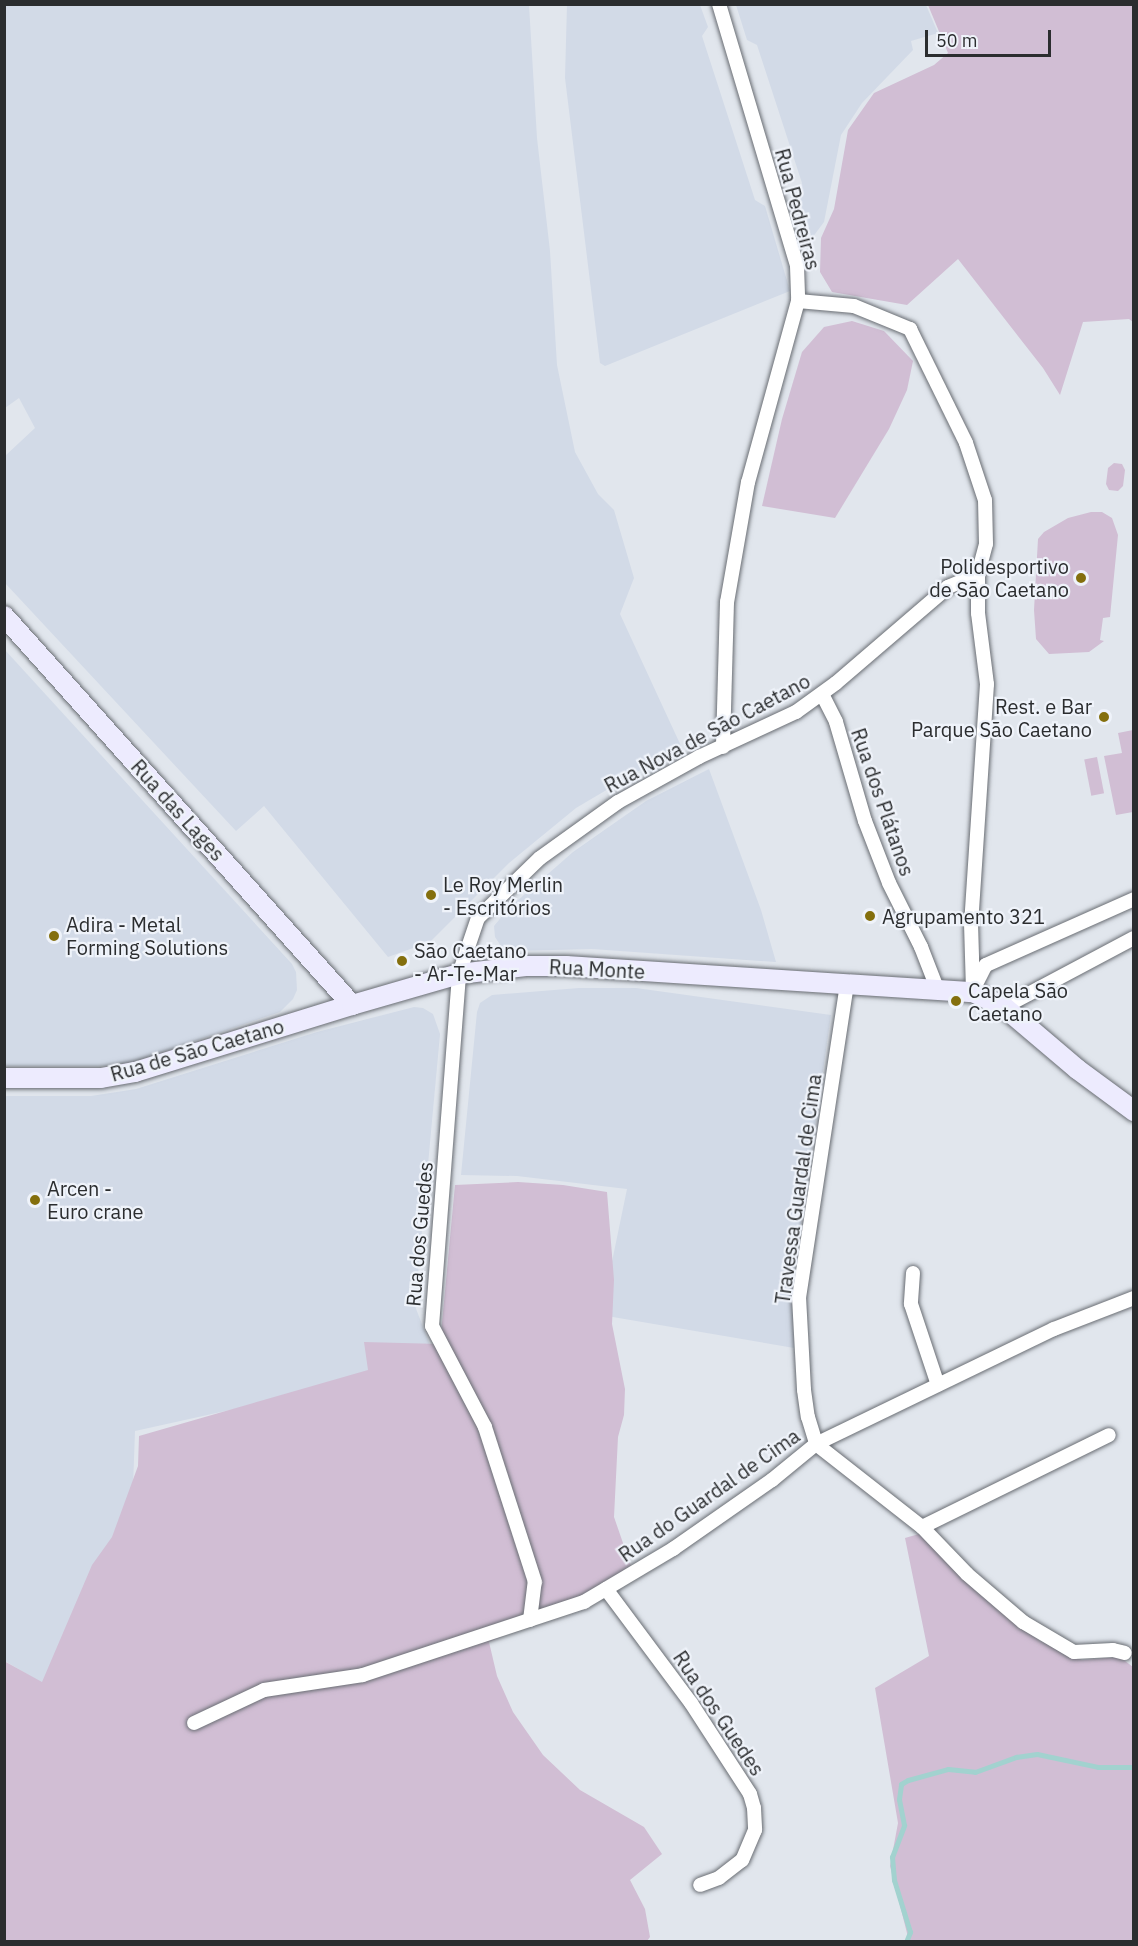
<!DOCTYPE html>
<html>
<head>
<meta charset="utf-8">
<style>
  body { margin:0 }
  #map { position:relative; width:1138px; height:1946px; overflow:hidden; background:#e1e6ed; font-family:"IBM Plex Sans",sans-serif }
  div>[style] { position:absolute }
  .built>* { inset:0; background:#d2dae7 }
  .green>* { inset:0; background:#d1bed4; transform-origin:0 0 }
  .stream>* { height:5px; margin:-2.5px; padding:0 2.5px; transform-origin:2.5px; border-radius:2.5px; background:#a2d2cf }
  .roads { filter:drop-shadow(0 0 2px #696d73) drop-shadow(0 0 2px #696d73) }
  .street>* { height:14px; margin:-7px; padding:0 7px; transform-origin:7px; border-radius:7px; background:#fff }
  .secondary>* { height:20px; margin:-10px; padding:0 10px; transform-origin:10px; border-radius:10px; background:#edebfe }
  .dots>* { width:16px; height:16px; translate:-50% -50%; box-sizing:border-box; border:3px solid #eff3fa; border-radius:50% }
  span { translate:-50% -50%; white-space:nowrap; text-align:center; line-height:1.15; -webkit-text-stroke:4.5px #eff3fa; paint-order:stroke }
  .street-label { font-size:20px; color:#2b2d2f }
  .poi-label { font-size:20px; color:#2b2d2f }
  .right { translate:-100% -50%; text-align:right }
  .left { translate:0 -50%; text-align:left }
  .frame { position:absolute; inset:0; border:6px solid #2b2d2f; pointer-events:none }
  .scale { position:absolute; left:925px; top:30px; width:126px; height:27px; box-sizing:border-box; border:3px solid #2b2d2f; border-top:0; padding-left:8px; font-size:18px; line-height:21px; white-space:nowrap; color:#2b2d2f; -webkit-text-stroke:4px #eff3fa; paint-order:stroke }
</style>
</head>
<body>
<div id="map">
  <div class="built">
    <i style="clip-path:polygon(5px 4px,529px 5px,537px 138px,550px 251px,557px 365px,575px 452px,598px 494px,614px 510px,634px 578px,620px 614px,681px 746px,576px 808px,509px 863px,430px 942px,388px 957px,264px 806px,236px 831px,5px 583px,5px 456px,35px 428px,19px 398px,5px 408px)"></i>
    <i style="clip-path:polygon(567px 4px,700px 5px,708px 27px,702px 36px,755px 200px,765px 206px,790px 291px,605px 366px,600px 363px,565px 78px)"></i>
    <i style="clip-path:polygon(736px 5px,926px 5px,938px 33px,911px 41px,913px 50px,862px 103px,841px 135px,824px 222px,812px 238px,798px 196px,802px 183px,757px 45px,747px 40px)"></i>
    <i style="clip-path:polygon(5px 650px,292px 964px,296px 972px,297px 990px,293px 999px,280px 1012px,133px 1062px,105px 1066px,5px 1066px)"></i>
    <i style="clip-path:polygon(709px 769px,761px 910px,776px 962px,592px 949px,512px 951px,501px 946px,495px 937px,494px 926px,508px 909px,573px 852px,646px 801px)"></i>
    <i style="clip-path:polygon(579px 988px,636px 988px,831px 1015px,793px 1279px,794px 1348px,601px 1315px,627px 1189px,517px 1176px,461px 1175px,477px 1012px,480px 1003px,492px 995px)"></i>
    <i style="clip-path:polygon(414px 1007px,423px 1008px,433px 1014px,440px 1034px,415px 1306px,436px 1361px,352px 1383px,135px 1431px,133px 1487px,100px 1584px,47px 1686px,5px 1661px,5px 1096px,91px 1096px,136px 1089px,317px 1032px)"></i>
  </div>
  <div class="green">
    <i style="clip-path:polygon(928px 5px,1133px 5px,1133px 322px,1129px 319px,1083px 322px,1060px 395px,1043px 368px,958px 259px,907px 305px,832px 292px,820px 272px,821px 238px,834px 209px,848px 130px,874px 93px,934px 65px,948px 53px)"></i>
    <i style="clip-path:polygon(852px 321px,884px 331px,913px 361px,907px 390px,889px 429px,835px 518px,762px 506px,782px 419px,802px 352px,824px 327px)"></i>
    <i style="clip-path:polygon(1114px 463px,1122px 464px,1125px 470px,1123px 486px,1118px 491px,1109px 490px,1106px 484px,1108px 468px)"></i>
    <i style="clip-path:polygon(1091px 512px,1102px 512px,1112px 518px,1118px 535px,1110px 617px,1103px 618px,1100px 640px,1104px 641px,1089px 652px,1049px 654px,1036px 639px,1034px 610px,1038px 539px,1044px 532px,1068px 518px)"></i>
    <i style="clip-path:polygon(1133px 730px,1133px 812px,1116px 815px,1104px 756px,1122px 753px,1118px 733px)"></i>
    <i style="left:1097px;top:757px;width:37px;height:13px;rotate:79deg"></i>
    <i style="clip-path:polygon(518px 1182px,563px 1185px,607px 1192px,614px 1280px,612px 1324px,625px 1389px,624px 1415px,618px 1437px,614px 1517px,632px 1569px,622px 1582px,489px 1642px,497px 1676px,513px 1712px,543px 1755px,580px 1790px,644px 1827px,662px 1854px,630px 1880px,645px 1909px,650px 1937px,647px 1941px,5px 1941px,4px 1661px,42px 1682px,92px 1565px,112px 1537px,138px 1466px,139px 1436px,368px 1370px,364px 1342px,440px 1344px,455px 1185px)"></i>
    <i style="clip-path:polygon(919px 1534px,976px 1591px,1040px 1641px,1082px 1660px,1120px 1657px,1133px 1667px,1133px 1941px,909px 1941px,890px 1866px,898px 1823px,875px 1688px,929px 1656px,905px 1538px)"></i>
  </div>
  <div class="stream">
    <i style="left:906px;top:1942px;width:11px;rotate:-68deg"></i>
    <i style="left:910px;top:1932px;width:54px;rotate:-107.1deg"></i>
    <i style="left:894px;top:1880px;width:23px;rotate:-95deg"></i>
    <i style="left:892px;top:1857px;width:34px;rotate:-69deg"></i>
    <i style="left:904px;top:1825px;width:26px;rotate:-101deg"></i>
    <i style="left:899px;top:1799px;width:15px;rotate:-82deg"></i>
    <i style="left:901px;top:1784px;width:8px;rotate:-30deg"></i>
    <i style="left:908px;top:1780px;width:41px;rotate:-15.4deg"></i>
    <i style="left:948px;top:1769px;width:27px;rotate:6deg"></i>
    <i style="left:975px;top:1772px;width:44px;rotate:-20.1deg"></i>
    <i style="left:1016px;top:1757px;width:21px;rotate:-8deg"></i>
    <i style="left:1037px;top:1754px;width:62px;rotate:12deg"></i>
    <i style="left:1098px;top:1767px;width:36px"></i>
  </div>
  <div class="roads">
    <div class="street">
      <i style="left:719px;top:4px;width:273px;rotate:73.4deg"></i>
      <i style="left:797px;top:266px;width:35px;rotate:88deg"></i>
      <i style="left:798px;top:301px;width:188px;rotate:105.4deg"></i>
      <i style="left:748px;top:482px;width:122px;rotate:99.9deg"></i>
      <i style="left:727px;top:602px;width:145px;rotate:91.6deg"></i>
      <i style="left:798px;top:301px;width:56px;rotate:5.1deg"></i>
      <i style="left:854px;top:306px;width:61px;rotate:22.3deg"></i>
      <i style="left:910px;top:329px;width:127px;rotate:63.8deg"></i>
      <i style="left:966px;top:443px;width:60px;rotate:71.6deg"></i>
      <i style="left:985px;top:500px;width:44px;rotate:88.7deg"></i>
      <i style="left:986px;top:544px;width:31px;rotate:105deg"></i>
      <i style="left:978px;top:574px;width:39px;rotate:90deg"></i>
      <i style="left:978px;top:613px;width:72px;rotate:82.8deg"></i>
      <i style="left:987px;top:684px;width:240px;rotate:93.8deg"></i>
      <i style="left:971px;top:923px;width:69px;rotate:88.3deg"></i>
      <i style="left:822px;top:694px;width:31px;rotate:63deg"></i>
      <i style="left:836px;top:722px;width:103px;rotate:73.7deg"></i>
      <i style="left:865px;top:821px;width:66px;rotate:68.8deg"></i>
      <i style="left:889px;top:883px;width:72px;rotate:63.4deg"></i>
      <i style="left:921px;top:947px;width:44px;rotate:68.7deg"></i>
      <i style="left:847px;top:984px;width:317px;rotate:98.7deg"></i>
      <i style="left:799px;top:1297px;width:93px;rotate:86.9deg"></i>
      <i style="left:804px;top:1390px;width:27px;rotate:82deg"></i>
      <i style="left:808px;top:1417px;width:28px;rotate:73deg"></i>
      <i style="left:816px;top:1444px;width:135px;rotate:38.1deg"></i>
      <i style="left:922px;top:1527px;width:65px;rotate:46.2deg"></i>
      <i style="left:967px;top:1574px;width:74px;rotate:40.6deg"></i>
      <i style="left:1023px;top:1622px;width:59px;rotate:30.5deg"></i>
      <i style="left:1074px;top:1652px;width:39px;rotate:-3deg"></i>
      <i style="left:1113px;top:1650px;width:12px;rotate:14deg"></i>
      <i style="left:973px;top:990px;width:28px;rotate:-63deg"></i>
      <i style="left:986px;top:965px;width:162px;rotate:-24deg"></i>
      <i style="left:1004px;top:1007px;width:147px;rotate:-28deg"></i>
      <i style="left:913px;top:1273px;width:31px;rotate:94deg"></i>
      <i style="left:911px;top:1304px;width:85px;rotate:71.6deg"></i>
      <i style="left:922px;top:1527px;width:208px;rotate:-26.2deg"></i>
      <i style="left:606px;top:1589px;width:142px;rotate:53.3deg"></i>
      <i style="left:691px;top:1703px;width:108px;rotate:57deg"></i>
      <i style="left:750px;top:1794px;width:15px;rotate:74deg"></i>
      <i style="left:754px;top:1808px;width:22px;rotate:87deg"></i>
      <i style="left:755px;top:1830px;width:33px;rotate:113deg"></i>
      <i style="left:742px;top:1860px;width:29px;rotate:142deg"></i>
      <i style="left:719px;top:1878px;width:20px;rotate:160deg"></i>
      <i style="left:530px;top:1620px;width:38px;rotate:-83deg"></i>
      <i style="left:535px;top:1582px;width:163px;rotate:-107.9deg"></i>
      <i style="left:485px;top:1427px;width:114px;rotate:-117.7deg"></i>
      <i style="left:432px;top:1326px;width:353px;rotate:-85.6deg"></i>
      <i style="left:459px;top:974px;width:59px;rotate:-71.3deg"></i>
      <i style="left:478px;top:918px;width:86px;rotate:-44.1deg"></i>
      <i style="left:540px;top:858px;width:96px;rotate:-35.7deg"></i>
      <i style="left:618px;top:802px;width:93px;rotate:-29.1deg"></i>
      <i style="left:699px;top:757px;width:107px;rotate:-24.9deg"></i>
      <i style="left:796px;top:712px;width:49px;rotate:-35.9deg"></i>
      <i style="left:836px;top:683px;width:148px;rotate:-40.6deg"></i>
      <i style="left:948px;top:587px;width:33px;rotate:-23deg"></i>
      <i style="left:194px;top:1723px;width:77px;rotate:-25.2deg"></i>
      <i style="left:264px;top:1690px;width:100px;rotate:-8.6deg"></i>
      <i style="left:363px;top:1675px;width:233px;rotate:-18.3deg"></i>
      <i style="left:584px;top:1602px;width:104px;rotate:-30.8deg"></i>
      <i style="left:673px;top:1549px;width:121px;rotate:-34.9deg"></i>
      <i style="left:772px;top:1480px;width:57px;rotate:-39.3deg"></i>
      <i style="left:816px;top:1444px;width:264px;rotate:-25.8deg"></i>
      <i style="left:1054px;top:1329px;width:86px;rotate:-21.2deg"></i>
    </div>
    <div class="secondary">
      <i style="left:4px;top:616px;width:522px;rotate:48.18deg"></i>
      <i style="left:4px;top:1078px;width:97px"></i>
      <i style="left:101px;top:1078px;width:35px;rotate:-10deg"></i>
      <i style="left:135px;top:1072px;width:227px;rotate:-17.2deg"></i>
      <i style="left:352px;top:1005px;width:111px;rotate:-16.2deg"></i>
      <i style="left:459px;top:974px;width:67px;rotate:-6.8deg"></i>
      <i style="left:526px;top:966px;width:40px"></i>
      <i style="left:566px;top:966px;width:408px;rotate:3.7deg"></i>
      <i style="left:973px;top:992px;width:34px;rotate:26deg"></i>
      <i style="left:1004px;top:1007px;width:96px;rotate:40.3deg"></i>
      <i style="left:1077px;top:1069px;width:71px;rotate:36.4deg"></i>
    </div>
  </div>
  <div class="dots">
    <i style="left:1081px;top:578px;background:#846f0d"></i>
    <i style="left:1104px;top:717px;background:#846f0d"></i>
    <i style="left:431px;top:895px;background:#846f0d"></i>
    <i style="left:870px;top:916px;background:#846f0d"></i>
    <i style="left:54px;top:936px;background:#846f0d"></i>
    <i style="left:402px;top:961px;background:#846f0d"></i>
    <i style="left:956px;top:1001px;background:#846f0d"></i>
    <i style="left:35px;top:1200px;background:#846f0d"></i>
  </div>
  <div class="street-label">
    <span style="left:798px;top:209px;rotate:75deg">Rua Pedreiras</span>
    <span style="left:707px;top:733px;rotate:-28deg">Rua Nova de São Caetano</span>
    <span style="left:883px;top:802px;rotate:71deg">Rua dos Plátanos</span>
    <span style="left:178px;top:810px;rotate:48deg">Rua das Lages</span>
    <span style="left:597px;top:969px;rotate:3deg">Rua Monte</span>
    <span style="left:197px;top:1050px;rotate:-16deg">Rua de São Caetano</span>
    <span style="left:798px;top:1189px;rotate:-82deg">Travessa Guardal de Cima</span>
    <span style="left:419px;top:1234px;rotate:-85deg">Rua dos Guedes</span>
    <span style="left:709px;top:1495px;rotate:-35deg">Rua do Guardal de Cima</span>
    <span style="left:719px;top:1713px;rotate:56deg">Rua dos Guedes</span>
  </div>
  <div class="poi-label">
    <span class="right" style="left:1069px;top:578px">Polidesportivo<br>de São Caetano</span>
    <span class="right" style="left:1092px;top:718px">Rest. e Bar<br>Parque São Caetano</span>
    <span class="left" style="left:443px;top:896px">Le Roy Merlin<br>- Escritórios</span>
    <span class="left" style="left:882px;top:916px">Agrupamento 321</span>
    <span class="left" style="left:66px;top:936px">Adira - Metal<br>Forming Solutions</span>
    <span class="left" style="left:414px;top:962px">São Caetano<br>- Ar-Te-Mar</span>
    <span class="left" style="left:968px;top:1002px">Capela São<br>Caetano</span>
    <span class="left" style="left:47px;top:1200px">Arcen -<br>Euro crane</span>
  </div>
  <div class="frame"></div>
  <div class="scale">50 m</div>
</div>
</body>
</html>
